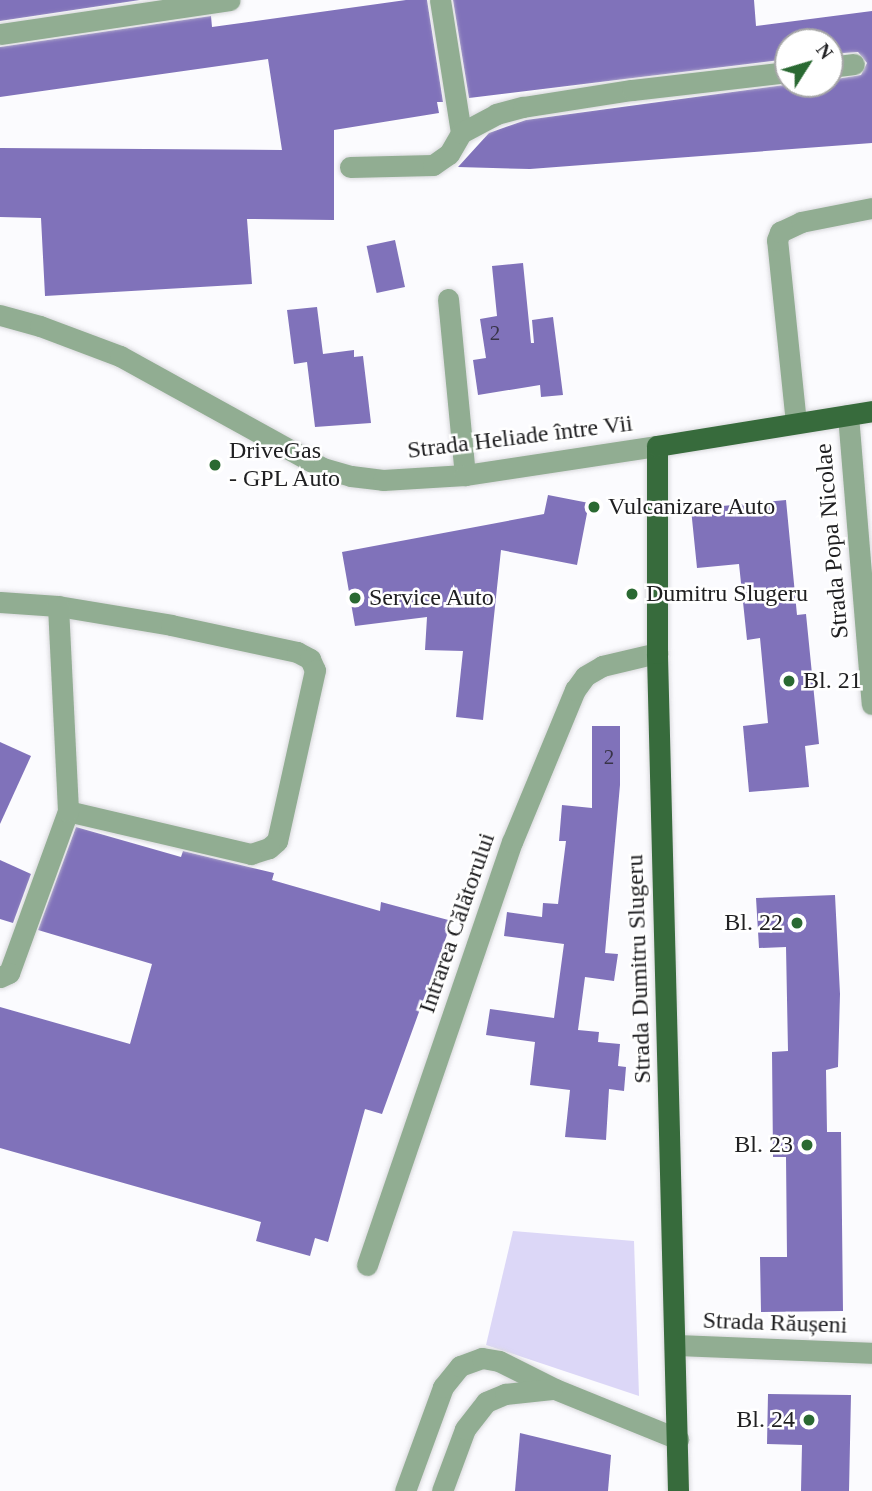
<!DOCTYPE html>
<html>
<head>
<meta charset="utf-8">
<style>
  body { margin:0 }
  #map { position:relative; width:872px; height:1491px; overflow:hidden; background:#fbfbfe; font-family:Georgia,serif }
  div>[style] { position:absolute }
  .green>* { inset:0; background:#dcd7f7 }
  .building>* { inset:0; background:#8072ba; transform-origin:0 0 }
  .roads { filter:drop-shadow(0 0 2px #d8d8db) drop-shadow(0 0 2px #d8d8db) }
  .minor>* { height:21px; margin:-10.5px; padding:0 10.5px; transform-origin:10.5px; border-radius:10.5px; background:#91ad92 }
  .major>* { height:21px; margin:-10.5px; padding:0 10.5px; transform-origin:10.5px; border-radius:10.5px; background:#376b3c }
  .dots>* { width:19px; height:19px; translate:-50% -50%; box-sizing:border-box; border:4px solid #fff; border-radius:50% }
  span { translate:-50% -50%; white-space:nowrap; text-align:center; line-height:1.15; -webkit-text-stroke:5px #fff; paint-order:stroke }
  .number-label { font-size:21px; color:#383448 }
  .number-label span { -webkit-text-stroke-width:0 }
  .street-label { font-size:24px; color:#202022 }
  .poi-label { font-size:24px; color:#202022 }
  .left { translate:0 -50%; text-align:left }
  .right { translate:-100% -50%; text-align:right }
  .north { position:absolute; left:774px; top:28px; width:70px; height:70px; box-sizing:border-box; background:#fff; border:2px solid #a6a6a7; border-radius:50%; rotate:53deg; font-size:19px; font-weight:700; line-height:28px; text-align:center; color:#202022 }
  .north::after { content:''; display:block; margin:auto; width:24px; height:32px; background:#2a6932; clip-path:polygon(50% 0,100% 100%,50% 72%,0 100%) }
</style>
</head>
<body>
<div id="map">
  <div class="green">
    <i style="clip-path:polygon(513px 1231px,634px 1241px,639px 1396px,486px 1345px)"></i>
  </div>
  <div class="building">
    <i style="clip-path:polygon(0 0,140px 0,0 21px)"></i>
    <i style="clip-path:polygon(406px 0,427px 0,443px 102px,437px 102px,439px 113px,334px 130px,334px 220px,247px 219px,252px 284px,45px 296px,41px 218px,0 217px,0 148px,282px 150px,268px 59px,0 97px,0 47px,211px 16px,212px 27px)"></i>
    <i style="clip-path:polygon(453px 0,754px 0,756px 26px,872px 11px,872px 143px,530px 169px,458px 167px,489px 133px,526px 120px,792px 84px,830px 84px,830px 80px,861px 75px,867px 63px,858px 52px,830px 54px,830px 42px,788px 42px,788px 59px,469px 98px)"></i>
    <i style="left:395px;top:240px;width:48px;height:29px;rotate:78deg"></i>
    <i style="clip-path:polygon(523px 263px,531px 343px,534px 343px,532px 320px,553px 317px,563px 395px,541px 397px,540px 385px,478px 395px,473px 360px,486px 358px,480px 319px,497px 316px,492px 266px)"></i>
    <i style="clip-path:polygon(317px 307px,323px 354px,354px 350px,354px 357px,363px 356px,371px 423px,315px 427px,307px 362px,294px 364px,287px 310px)"></i>
    <i style="clip-path:polygon(548px 495px,589px 503px,577px 565px,501px 550px,483px 720px,456px 717px,463px 651px,425px 650px,427px 617px,355px 626px,342px 552px,544px 514px)"></i>
    <i style="clip-path:polygon(786px 500px,797px 615px,806px 614px,819px 744px,805px 746px,809px 787px,749px 792px,743px 726px,768px 723px,760px 638px,747px 640px,739px 564px,697px 568px,691px 509px)"></i>
    <i style="clip-path:polygon(592px 726px,620px 726px,620px 785px,605px 953px,618px 954px,614px 981px,585px 977px,578px 1030px,599px 1032px,598px 1042px,620px 1044px,618px 1066px,626px 1067px,624px 1091px,609px 1089px,606px 1140px,565px 1137px,570px 1090px,530px 1085px,535px 1042px,486px 1035px,490px 1009px,554px 1018px,564px 944px,504px 936px,507px 912px,542px 917px,543px 903px,558px 904px,566px 841px,559px 841px,562px 805px,592px 808px)"></i>
    <i style="clip-path:polygon(0 742px,31px 756px,0 824px)"></i>
    <i style="clip-path:polygon(76px 827px,181px 857px,183px 851px,274px 873px,272px 880px,380px 911px,381px 902px,452px 921px,382px 1114px,365px 1109px,328px 1242px,315px 1238px,310px 1256px,256px 1241px,261px 1222px,0 1148px,0 1007px,130px 1044px,152px 964px,38px 930px)"></i>
    <i style="clip-path:polygon(0 860px,31px 874px,13px 923px,0 919px)"></i>
    <i style="clip-path:polygon(835px 895px,840px 994px,838px 1067px,826px 1070px,827px 1132px,841px 1132px,843px 1311px,761px 1312px,760px 1257px,787px 1257px,786px 1157px,773px 1157px,772px 1052px,788px 1051px,786px 947px,759px 948px,756px 898px)"></i>
    <i style="clip-path:polygon(768px 1394px,851px 1395px,849px 1491px,801px 1491px,802px 1445px,767px 1444px)"></i>
    <i style="clip-path:polygon(520px 1433px,611px 1455px,608px 1491px,515px 1491px)"></i>
  </div>
  <div class="roads">
    <div class="minor">
      <i style="left:440px;top:0;width:135px;rotate:81deg"></i>
      <i style="left:0;top:34px;width:232px;rotate:-8.4deg"></i>
      <i style="left:830px;top:67px;width:24px;rotate:-7deg"></i>
      <i style="left:350px;top:167px;width:83px;rotate:-1.4deg"></i>
      <i style="left:433px;top:165px;width:19px;rotate:-35deg"></i>
      <i style="left:449px;top:154px;width:24px;rotate:-60deg"></i>
      <i style="left:461px;top:133px;width:40px;rotate:-28deg"></i>
      <i style="left:496px;top:114px;width:28px;rotate:-15deg"></i>
      <i style="left:523px;top:107px;width:110px;rotate:-8.9deg"></i>
      <i style="left:632px;top:90px;width:157px;rotate:-6.6deg"></i>
      <i style="left:448px;top:299px;width:177px;rotate:84.5deg"></i>
      <i style="left:0;top:315px;width:41px;rotate:15.4deg"></i>
      <i style="left:40px;top:326px;width:85px;rotate:20.6deg"></i>
      <i style="left:120px;top:356px;width:232px;rotate:28.9deg"></i>
      <i style="left:323px;top:468px;width:29px;rotate:16deg"></i>
      <i style="left:351px;top:476px;width:32px;rotate:7deg"></i>
      <i style="left:383px;top:480px;width:82px;rotate:-3.5deg"></i>
      <i style="left:465px;top:475px;width:194px;rotate:-8.6deg"></i>
      <i style="left:848px;top:415px;width:290px;rotate:85.3deg"></i>
      <i style="left:796px;top:423px;width:184px;rotate:-95.9deg"></i>
      <i style="left:777px;top:240px;width:9px;rotate:-69deg"></i>
      <i style="left:780px;top:232px;width:23px;rotate:-25deg"></i>
      <i style="left:801px;top:222px;width:72px;rotate:-11.2deg"></i>
      <i style="left:0;top:602px;width:58px;rotate:3.9deg"></i>
      <i style="left:58px;top:606px;width:115px;rotate:9.5deg"></i>
      <i style="left:171px;top:625px;width:129px;rotate:12.1deg"></i>
      <i style="left:297px;top:652px;width:15px;rotate:28deg"></i>
      <i style="left:310px;top:659px;width:12px;rotate:66deg"></i>
      <i style="left:315px;top:670px;width:175px;rotate:102.5deg"></i>
      <i style="left:277px;top:841px;width:11px;rotate:139deg"></i>
      <i style="left:269px;top:848px;width:19px;rotate:162deg"></i>
      <i style="left:251px;top:854px;width:188px;rotate:-166.8deg"></i>
      <i style="left:68px;top:811px;width:172px;rotate:110deg"></i>
      <i style="left:9px;top:973px;width:10px;rotate:156deg"></i>
      <i style="left:58px;top:606px;width:205px;rotate:87.2deg"></i>
      <i style="left:367px;top:1265px;width:447px;rotate:-71.1deg"></i>
      <i style="left:512px;top:842px;width:165px;rotate:-67.5deg"></i>
      <i style="left:575px;top:690px;width:17px;rotate:-54deg"></i>
      <i style="left:585px;top:676px;width:20px;rotate:-30deg"></i>
      <i style="left:602px;top:666px;width:57px;rotate:-13.3deg"></i>
      <i style="left:675px;top:1345px;width:197px;rotate:2.3deg"></i>
      <i style="left:405px;top:1491px;width:111px;rotate:-69.9deg"></i>
      <i style="left:443px;top:1387px;width:27px;rotate:-51deg"></i>
      <i style="left:460px;top:1366px;width:23px;rotate:-20deg"></i>
      <i style="left:482px;top:1358px;width:17px;rotate:10deg"></i>
      <i style="left:499px;top:1361px;width:63px;rotate:26.6deg"></i>
      <i style="left:555px;top:1389px;width:133px;rotate:22.1deg"></i>
      <i style="left:442px;top:1491px;width:66px;rotate:-69.6deg"></i>
      <i style="left:465px;top:1429px;width:34px;rotate:-52deg"></i>
      <i style="left:486px;top:1402px;width:21px;rotate:-23deg"></i>
      <i style="left:505px;top:1394px;width:47px;rotate:-6.1deg"></i>
    </div>
    <div class="major">
      <i style="left:678px;top:1491px;width:838px;rotate:-91.44deg"></i>
      <i style="left:657px;top:653px;width:207px;rotate:-90deg"></i>
      <i style="left:657px;top:446px;width:218px;rotate:-9.2deg"></i>
    </div>
  </div>
  <div class="dots">
    <i style="left:215px;top:465px;background:#2a6932"></i>
    <i style="left:594px;top:507px;background:#2a6932"></i>
    <i style="left:632px;top:594px;background:#2a6932"></i>
    <i style="left:355px;top:598px;background:#2a6932"></i>
    <i style="left:789px;top:681px;background:#2a6932"></i>
    <i style="left:797px;top:923px;background:#2a6932"></i>
    <i style="left:807px;top:1145px;background:#2a6932"></i>
    <i style="left:809px;top:1420px;background:#2a6932"></i>
  </div>
  <div class="number-label">
    <span style="left:495px;top:333px">2</span>
    <span style="left:609px;top:757px">2</span>
  </div>
  <div class="street-label">
    <span style="left:520px;top:437px;rotate:-7deg">Strada Heliade între Vii</span>
    <span style="left:832px;top:541px;rotate:-95deg">Strada Popa Nicolae</span>
    <span style="left:457px;top:923px;rotate:-71deg">Intrarea Călătorului</span>
    <span style="left:639px;top:969px;rotate:-92deg">Strada Dumitru Slugeru</span>
    <span style="left:775px;top:1323px;rotate:2deg">Strada Răușeni</span>
  </div>
  <div class="poi-label">
    <span class="left" style="left:229px;top:465px">DriveGas<br>- GPL Auto</span>
    <span class="left" style="left:608px;top:507px">Vulcanizare Auto</span>
    <span class="left" style="left:646px;top:594px">Dumitru Slugeru</span>
    <span class="left" style="left:369px;top:598px">Service Auto</span>
    <span class="left" style="left:803px;top:681px">Bl. 21</span>
    <span class="right" style="left:783px;top:923px">Bl. 22</span>
    <span class="right" style="left:793px;top:1145px">Bl. 23</span>
    <span class="right" style="left:795px;top:1420px">Bl. 24</span>
  </div>
  <div class="north">N</div>
</div>
</body>
</html>
